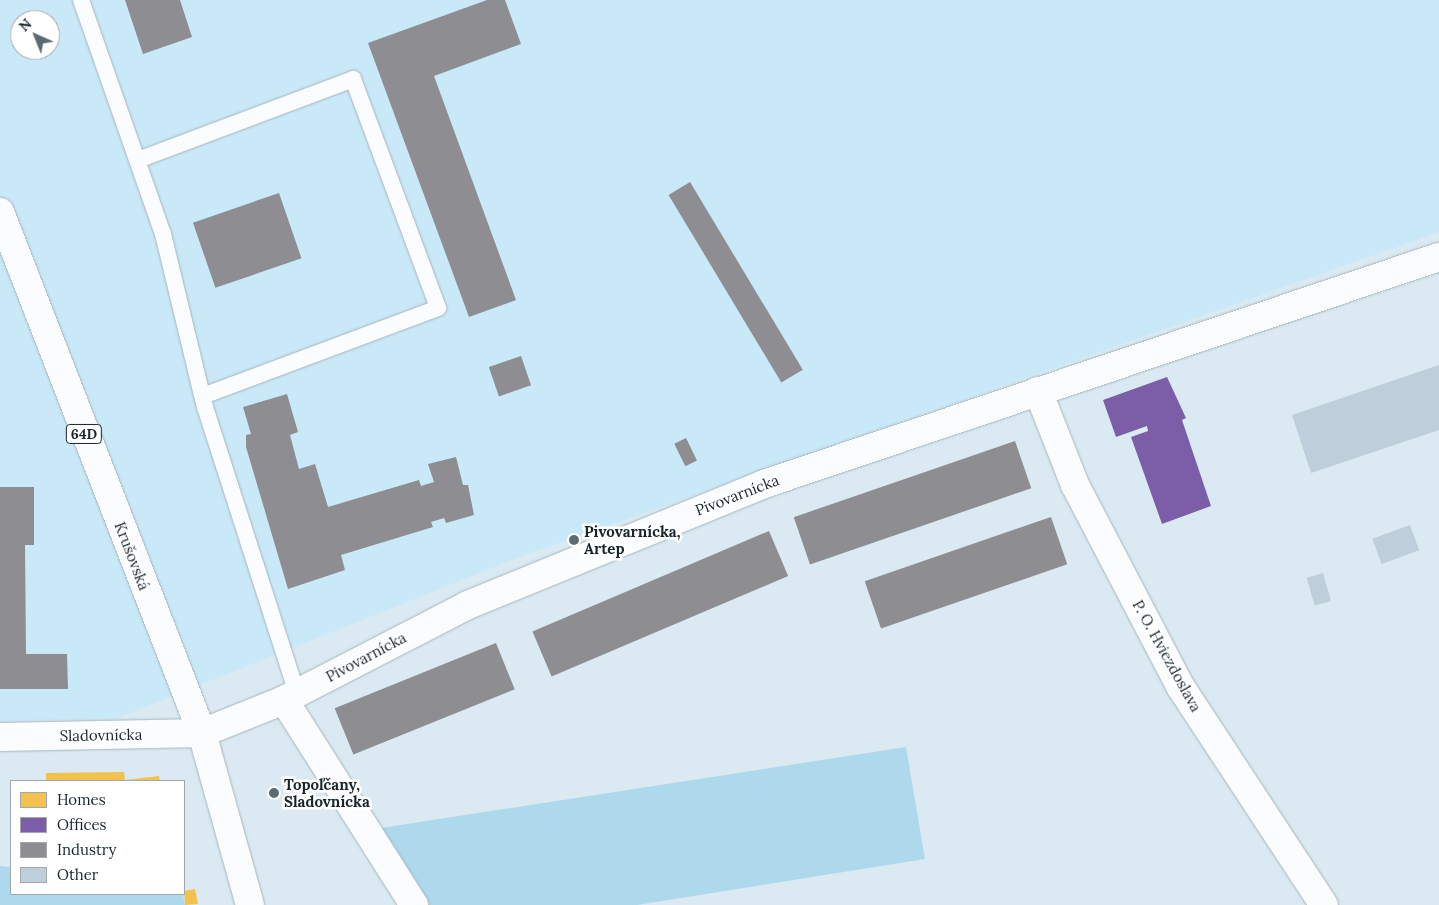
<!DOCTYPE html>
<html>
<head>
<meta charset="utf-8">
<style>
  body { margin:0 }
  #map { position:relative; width:1439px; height:905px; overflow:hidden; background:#dbeaf2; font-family:Lora,serif }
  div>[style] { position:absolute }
  .built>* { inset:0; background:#c9e8f8 }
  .green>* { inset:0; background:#aed8ec }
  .homes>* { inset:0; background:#f2c14e }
  .offices>* { inset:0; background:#7b5ea7 }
  .industry>* { inset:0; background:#8d8d92; transform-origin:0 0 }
  .building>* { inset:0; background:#beceda; transform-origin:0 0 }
  .roads { filter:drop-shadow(0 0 1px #a7b5bc) drop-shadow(0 0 1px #a7b5bc) }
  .lane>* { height:16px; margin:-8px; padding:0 8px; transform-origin:8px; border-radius:8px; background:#fafcfd }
  .street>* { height:28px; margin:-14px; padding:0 14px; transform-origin:14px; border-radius:14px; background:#fafcfd }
  .primary>* { height:28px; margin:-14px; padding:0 14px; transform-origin:14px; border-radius:14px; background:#fafcfd }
  .dots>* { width:14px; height:14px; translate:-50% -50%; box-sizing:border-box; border:2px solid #fff; border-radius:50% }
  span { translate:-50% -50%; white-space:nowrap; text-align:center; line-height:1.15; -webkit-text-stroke:5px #fff; paint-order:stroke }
  .shield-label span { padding:1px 4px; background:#fff; border:1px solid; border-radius:4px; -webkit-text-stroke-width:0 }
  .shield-label { font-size:14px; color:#18262c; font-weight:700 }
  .street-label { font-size:15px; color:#18262c }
  .poi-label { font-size:15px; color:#18262c; font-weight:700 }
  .left { translate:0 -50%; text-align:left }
  .legend { position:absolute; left:10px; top:780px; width:175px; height:115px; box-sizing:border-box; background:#fff; border:1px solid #a3a8ab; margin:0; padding:6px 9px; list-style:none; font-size:15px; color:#18262c }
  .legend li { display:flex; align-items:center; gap:10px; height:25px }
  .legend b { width:25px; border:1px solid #a3a8ab }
  .north { position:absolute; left:10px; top:10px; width:50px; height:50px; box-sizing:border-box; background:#fff; border:1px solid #a3a8ab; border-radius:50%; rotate:316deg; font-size:14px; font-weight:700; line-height:20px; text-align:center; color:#18262c }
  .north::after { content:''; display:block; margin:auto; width:18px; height:22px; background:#5c6b71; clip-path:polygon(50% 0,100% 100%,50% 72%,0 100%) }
</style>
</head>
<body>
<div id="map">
  <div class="built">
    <i style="clip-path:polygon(evenodd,0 0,1439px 0,1439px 232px,517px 558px,115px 719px,0 721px,0 0,20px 20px,50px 20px,50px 50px,20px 50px,20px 20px)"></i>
  </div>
  <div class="green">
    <i style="clip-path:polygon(906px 747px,925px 859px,637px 905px,425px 905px,381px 828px)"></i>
    <i style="clip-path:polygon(0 866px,11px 867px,11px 894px,183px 894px,185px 905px,0 905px)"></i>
  </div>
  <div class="homes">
    <i style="clip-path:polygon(124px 772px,125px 780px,159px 776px,160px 781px,46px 781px,46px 773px)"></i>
    <i style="clip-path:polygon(195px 889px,198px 904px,185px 905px,184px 891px)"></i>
  </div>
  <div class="offices">
    <i style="clip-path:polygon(1167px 377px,1186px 418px,1182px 420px,1211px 506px,1162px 524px,1131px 437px,1148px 431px,1147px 426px,1116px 437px,1103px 400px)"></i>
  </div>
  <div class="industry">
    <i style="clip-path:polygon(125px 0,180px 0,192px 37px,143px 54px)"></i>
    <i style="clip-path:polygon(487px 0,505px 0,521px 44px,434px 76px,516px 300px,469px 317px,368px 43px)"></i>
    <i style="left:690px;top:182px;width:219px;height:25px;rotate:59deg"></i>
    <i style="left:279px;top:193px;width:69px;height:91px;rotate:71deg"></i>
    <i style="left:521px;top:356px;width:31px;height:34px;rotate:71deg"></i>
    <i style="clip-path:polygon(287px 394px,298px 432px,290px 435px,299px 469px,315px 464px,328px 507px,419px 480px,421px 486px,434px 482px,428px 464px,456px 457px,463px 485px,468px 485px,474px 515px,446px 523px,444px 518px,431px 522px,433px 527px,341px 555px,345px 570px,288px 589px,246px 447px,246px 435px,251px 434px,243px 407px)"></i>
    <i style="left:686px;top:438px;width:25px;height:13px;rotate:64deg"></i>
    <i style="left:1015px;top:441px;width:50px;height:234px;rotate:71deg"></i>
    <i style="clip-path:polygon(0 487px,34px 487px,34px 545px,25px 545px,26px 654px,67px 654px,68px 689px,0 689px)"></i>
    <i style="left:1051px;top:517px;width:50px;height:197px;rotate:71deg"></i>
    <i style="left:769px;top:531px;width:49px;height:257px;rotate:67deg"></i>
    <i style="left:496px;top:643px;width:50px;height:174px;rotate:68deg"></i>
  </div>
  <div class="building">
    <i style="clip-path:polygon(1439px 365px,1439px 430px,1311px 473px,1292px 415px)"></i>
    <i style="left:1410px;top:525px;width:27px;height:40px;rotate:70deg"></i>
    <i style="left:1323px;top:573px;width:29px;height:17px;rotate:74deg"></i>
  </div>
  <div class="roads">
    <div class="lane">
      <i style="left:81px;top:0;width:248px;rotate:70.7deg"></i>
      <i style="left:163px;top:234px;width:178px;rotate:76.4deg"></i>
      <i style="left:205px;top:407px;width:300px;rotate:72.2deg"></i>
      <i style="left:138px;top:160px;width:230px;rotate:-20.6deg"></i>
      <i style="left:353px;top:79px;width:244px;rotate:69.6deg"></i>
      <i style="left:438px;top:308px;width:251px;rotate:159.5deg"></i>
    </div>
    <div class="street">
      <i style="left:1038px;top:391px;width:101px;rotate:68.5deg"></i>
      <i style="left:1075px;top:485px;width:227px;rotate:62.4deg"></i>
      <i style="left:1180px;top:686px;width:262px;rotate:56.7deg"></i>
      <i style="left:284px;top:700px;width:243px;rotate:57.6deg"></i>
      <i style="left:0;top:737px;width:202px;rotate:-1.1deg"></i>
      <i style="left:202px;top:733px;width:88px;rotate:-21.9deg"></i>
      <i style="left:284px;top:700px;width:207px;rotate:-27.3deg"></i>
      <i style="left:468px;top:605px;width:320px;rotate:-22.2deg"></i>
      <i style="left:764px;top:484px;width:712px;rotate:-18.59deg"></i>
    </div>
    <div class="primary">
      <i style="left:0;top:212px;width:559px;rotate:68.81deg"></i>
      <i style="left:202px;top:733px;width:179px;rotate:74.4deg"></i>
    </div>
  </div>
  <div class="dots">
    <i style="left:574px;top:540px;background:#5c6b71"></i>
    <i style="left:274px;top:793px;background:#5c6b71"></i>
  </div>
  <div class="shield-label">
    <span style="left:84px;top:434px">64D</span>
  </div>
  <div class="street-label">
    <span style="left:737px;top:495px;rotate:-21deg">Pivovarnícka</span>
    <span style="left:132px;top:556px;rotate:69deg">Krušovská</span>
    <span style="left:1167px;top:656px;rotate:61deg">P. O. Hviezdoslava</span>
    <span style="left:366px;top:657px;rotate:-28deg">Pivovarnícka</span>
    <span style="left:101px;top:735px;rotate:-1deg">Sladovnícka</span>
  </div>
  <div class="poi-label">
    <span class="left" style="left:584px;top:540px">Pivovarnícka,<br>Artep</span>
    <span class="left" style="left:284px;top:793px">Topoľčany,<br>Sladovnícka</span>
  </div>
  <ul class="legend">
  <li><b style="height:14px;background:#f2c14e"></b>Homes</li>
  <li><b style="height:14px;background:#7b5ea7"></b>Offices</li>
  <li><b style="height:14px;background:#8d8d92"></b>Industry</li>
  <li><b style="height:14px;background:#beceda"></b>Other</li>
  </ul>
  <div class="north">N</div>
</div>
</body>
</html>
